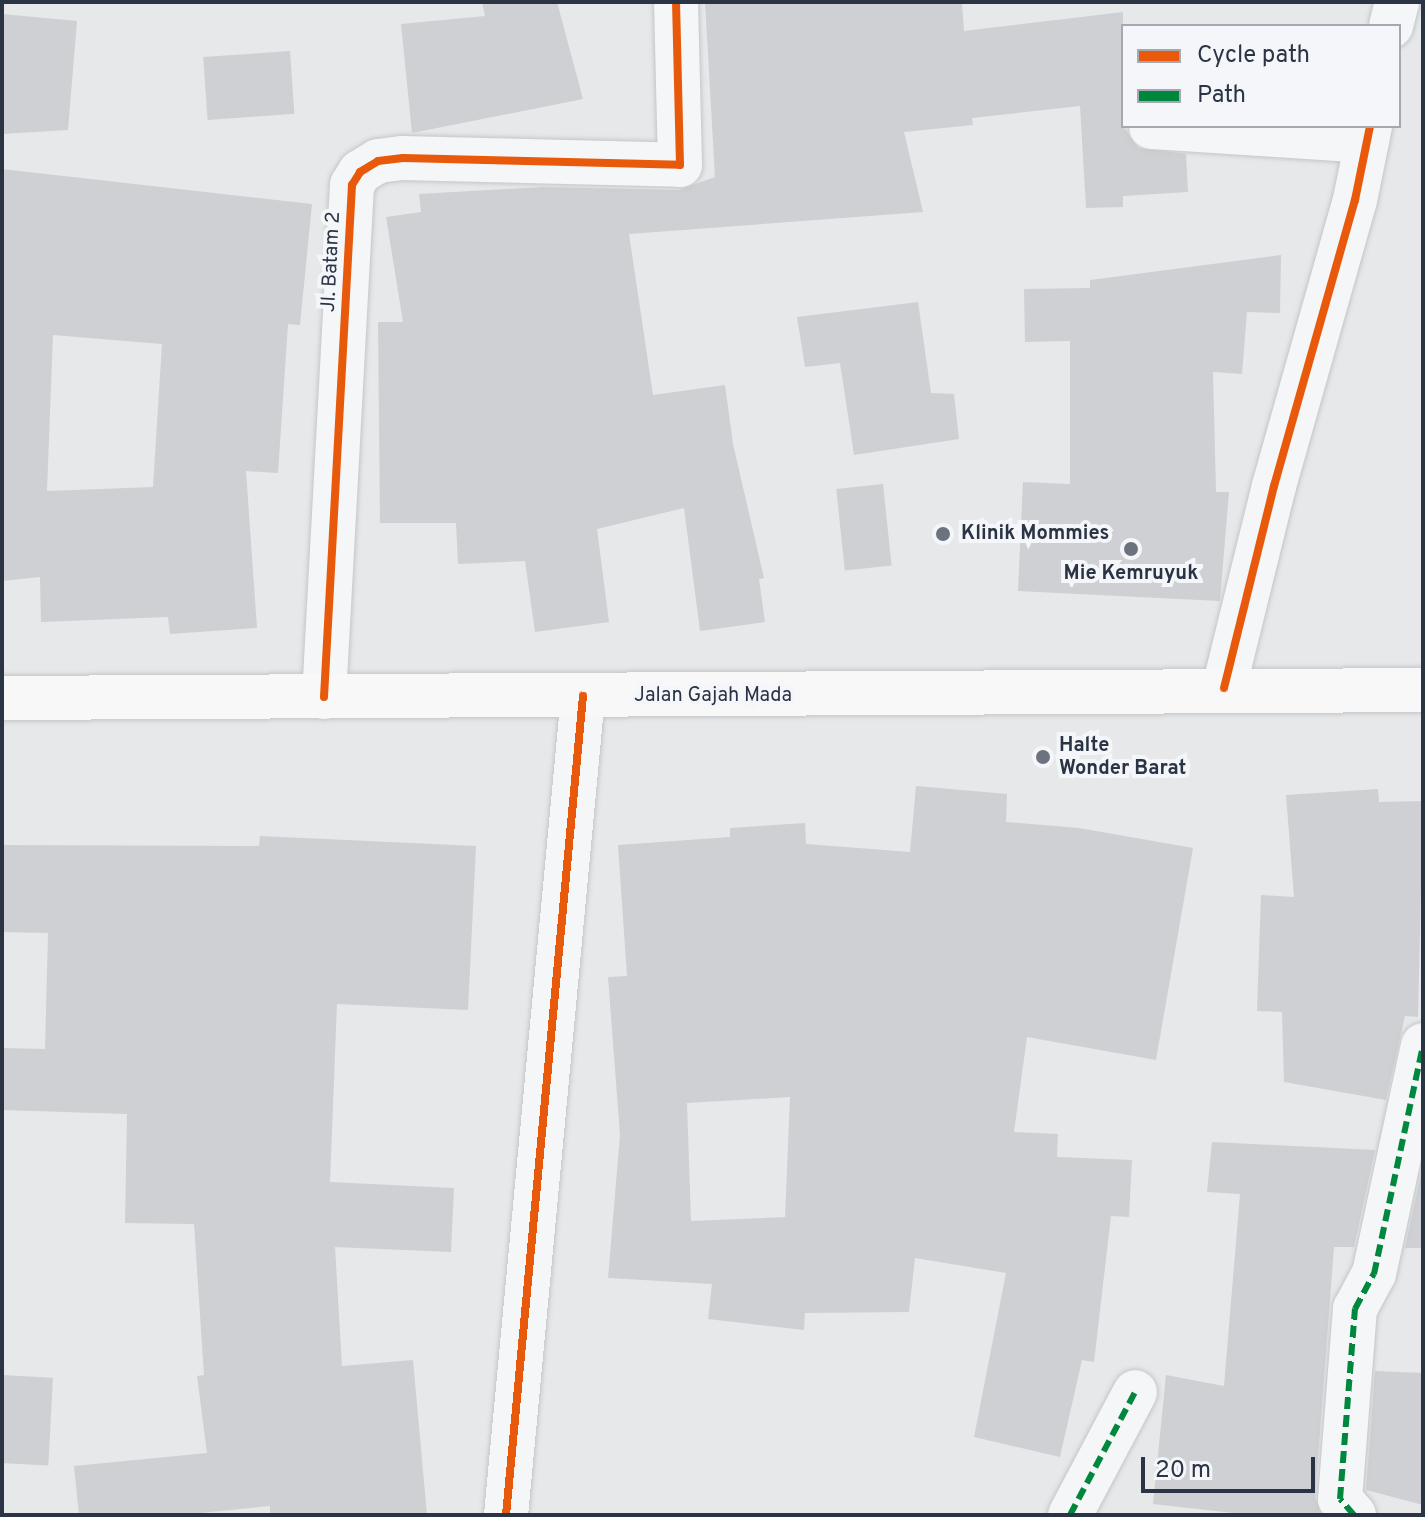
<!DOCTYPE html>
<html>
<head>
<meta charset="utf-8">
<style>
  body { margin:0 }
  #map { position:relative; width:1425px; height:1517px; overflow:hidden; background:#e6e8ea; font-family:Overpass,sans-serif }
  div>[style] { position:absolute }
  .building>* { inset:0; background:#ced0d3; transform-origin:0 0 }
  .roads { filter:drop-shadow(0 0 2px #c4c6c8) drop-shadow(0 0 2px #c4c6c8) }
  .minor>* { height:44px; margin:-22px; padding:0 22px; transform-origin:22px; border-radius:22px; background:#f5f6f7 }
  .major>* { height:44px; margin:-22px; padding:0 22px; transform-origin:22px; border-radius:22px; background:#f8f8f8 }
  .quiet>* { height:6px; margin-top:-3px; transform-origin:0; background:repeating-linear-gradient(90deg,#00873e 0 12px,transparent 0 18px) }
  .cycleway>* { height:8px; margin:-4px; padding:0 4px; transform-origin:4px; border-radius:4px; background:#e8590c }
  .dots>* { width:22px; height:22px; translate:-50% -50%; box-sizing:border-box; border:4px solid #f4f6f9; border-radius:50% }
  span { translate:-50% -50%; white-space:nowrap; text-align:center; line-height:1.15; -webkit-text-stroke:8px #f4f6f9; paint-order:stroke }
  .street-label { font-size:20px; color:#2b3445 }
  .poi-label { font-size:20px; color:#2b3445; font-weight:700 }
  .left { translate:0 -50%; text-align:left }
  .frame { position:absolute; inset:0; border:4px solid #2b3445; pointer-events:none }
  .legend { position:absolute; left:1121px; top:24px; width:280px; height:104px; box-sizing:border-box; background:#f4f6f9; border:2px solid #a4a8b1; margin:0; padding:10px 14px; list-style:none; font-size:24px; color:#2b3445 }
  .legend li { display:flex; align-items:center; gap:16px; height:40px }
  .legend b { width:40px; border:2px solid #a4a8b1 }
  .scale { position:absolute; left:1141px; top:1457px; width:174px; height:36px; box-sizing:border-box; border:4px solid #2b3445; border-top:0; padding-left:10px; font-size:24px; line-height:28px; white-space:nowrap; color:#2b3445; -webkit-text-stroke:6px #f4f6f9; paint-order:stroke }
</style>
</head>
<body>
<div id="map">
  <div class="building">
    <i style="clip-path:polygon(482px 2px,557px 2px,583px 99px,412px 133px,401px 24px,485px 16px)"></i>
    <i style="clip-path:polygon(705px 2px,962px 2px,964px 31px,1123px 12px,1123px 126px,1138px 148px,1186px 154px,1188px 192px,1123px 196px,1123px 207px,1086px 208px,1080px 106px,972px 118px,973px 125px,904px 132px,923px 212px,629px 234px,653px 395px,725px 385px,733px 444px,764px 578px,759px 579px,765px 622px,700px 631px,684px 508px,597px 529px,609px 622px,535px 632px,525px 561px,458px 564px,456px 523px,380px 523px,378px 322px,403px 322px,386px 217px,421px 212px,419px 194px,543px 187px,679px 190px,715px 177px)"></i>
    <i style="clip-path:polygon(2px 14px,77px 21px,68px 130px,2px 134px)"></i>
    <i style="left:290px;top:51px;width:63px;height:87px;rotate:86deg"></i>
    <i style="clip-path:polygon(evenodd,2px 169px,312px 204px,300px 325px,288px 324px,278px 473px,246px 471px,257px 628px,170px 634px,168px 617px,41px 622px,40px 577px,2px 581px,2px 169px,53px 335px,162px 344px,153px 487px,47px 491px,53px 335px)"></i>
    <i style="clip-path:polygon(1281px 255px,1280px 313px,1247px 312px,1242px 374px,1213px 372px,1216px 492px,1229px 492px,1220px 601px,1018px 591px,1023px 482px,1070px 484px,1070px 341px,1025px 342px,1024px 289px,1090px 288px,1090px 280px)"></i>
    <i style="clip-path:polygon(918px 302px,931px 393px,954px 394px,959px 439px,854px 455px,840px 363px,805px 367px,797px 317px)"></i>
    <i style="left:883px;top:484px;width:82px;height:47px;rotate:84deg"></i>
    <i style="clip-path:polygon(evenodd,916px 786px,1007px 794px,1006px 822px,1079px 828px,1193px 848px,1156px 1060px,1027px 1037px,1014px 1132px,1058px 1134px,1057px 1157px,1132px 1160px,1129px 1217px,1111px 1216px,1094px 1362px,1082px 1360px,1060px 1457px,974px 1437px,1006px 1273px,915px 1258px,909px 1312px,805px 1313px,804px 1330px,708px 1319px,712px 1284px,608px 1278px,620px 1135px,608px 977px,627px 976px,618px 845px,730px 837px,730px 828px,805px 823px,806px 844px,910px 852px,916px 786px,790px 1097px,785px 1217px,691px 1221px,687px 1103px,790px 1097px)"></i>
    <i style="clip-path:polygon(1378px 789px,1379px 802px,1423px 801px,1418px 1017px,1405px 1016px,1386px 1100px,1284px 1082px,1282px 1012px,1257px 1011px,1261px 895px,1294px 897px,1286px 795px)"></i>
    <i style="clip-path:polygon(260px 836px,476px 846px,468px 1010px,337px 1004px,330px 1182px,454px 1188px,451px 1252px,335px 1247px,342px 1366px,413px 1360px,427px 1515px,270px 1515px,270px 1506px,180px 1515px,79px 1515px,74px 1466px,207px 1453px,197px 1376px,204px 1375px,194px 1224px,125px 1223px,127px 1114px,2px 1110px,2px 1048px,45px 1049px,48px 933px,2px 932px,2px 845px,259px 846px)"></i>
    <i style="clip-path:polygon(1212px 1142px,1375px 1150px,1354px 1247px,1334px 1247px,1315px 1497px,1321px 1515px,1252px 1515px,1153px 1504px,1166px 1375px,1224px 1386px,1240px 1194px,1207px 1192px)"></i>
    <i style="clip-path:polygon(1423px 1164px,1423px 1248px,1405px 1248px)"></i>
    <i style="clip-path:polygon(1375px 1371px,1423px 1373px,1423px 1505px,1366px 1490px)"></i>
    <i style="left:2px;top:1375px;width:51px;height:88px;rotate:3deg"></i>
  </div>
  <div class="roads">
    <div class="minor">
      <i style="left:1391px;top:26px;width:25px;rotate:-76deg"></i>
      <i style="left:1151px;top:127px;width:216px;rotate:3.7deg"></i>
      <i style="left:1224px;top:688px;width:208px;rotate:-76.1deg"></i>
      <i style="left:1274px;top:486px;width:297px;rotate:-74.2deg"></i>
      <i style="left:1355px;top:200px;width:76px;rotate:-78.5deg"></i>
      <i style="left:324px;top:697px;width:513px;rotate:-86.87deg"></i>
      <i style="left:352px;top:185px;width:15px;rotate:-58deg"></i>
      <i style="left:360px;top:172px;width:21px;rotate:-31deg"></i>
      <i style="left:378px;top:161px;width:25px;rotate:-7deg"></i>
      <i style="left:403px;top:158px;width:277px;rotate:1.4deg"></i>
      <i style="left:680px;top:165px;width:163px;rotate:-91.4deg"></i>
      <i style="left:506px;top:1515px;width:823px;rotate:-84.63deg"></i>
      <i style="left:1070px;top:1515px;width:139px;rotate:-62.1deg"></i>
      <i style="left:1354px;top:1515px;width:21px;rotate:-131deg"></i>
      <i style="left:1340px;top:1499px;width:191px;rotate:-85.5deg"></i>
      <i style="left:1355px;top:1309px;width:40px;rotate:-62deg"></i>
      <i style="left:1374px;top:1274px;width:234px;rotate:-77.9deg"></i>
    </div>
    <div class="major">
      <i style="left:2px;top:698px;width:1421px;rotate:-0.32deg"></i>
    </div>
  </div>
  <div class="quiet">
    <i style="left:1070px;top:1515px;width:139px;rotate:-62.1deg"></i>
    <i style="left:1354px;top:1515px;width:21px;rotate:-131deg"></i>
    <i style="left:1340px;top:1499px;width:191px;rotate:-85.5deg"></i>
    <i style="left:1355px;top:1309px;width:40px;rotate:-62deg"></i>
    <i style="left:1374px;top:1274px;width:234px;rotate:-77.9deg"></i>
  </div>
  <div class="cycleway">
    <i style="left:1224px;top:688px;width:208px;rotate:-76.1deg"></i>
    <i style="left:1274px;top:486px;width:297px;rotate:-74.2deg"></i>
    <i style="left:1355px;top:200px;width:76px;rotate:-78.5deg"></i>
    <i style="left:324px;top:697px;width:513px;rotate:-86.87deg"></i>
    <i style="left:352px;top:185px;width:15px;rotate:-58deg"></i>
    <i style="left:360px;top:172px;width:21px;rotate:-31deg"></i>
    <i style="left:378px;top:161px;width:25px;rotate:-7deg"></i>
    <i style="left:403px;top:158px;width:277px;rotate:1.4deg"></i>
    <i style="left:680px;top:165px;width:163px;rotate:-91.4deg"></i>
    <i style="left:506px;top:1515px;width:823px;rotate:-84.63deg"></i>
  </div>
  <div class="dots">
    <i style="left:943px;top:534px;background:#6c737f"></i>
    <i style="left:1131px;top:549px;background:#6c737f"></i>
    <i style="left:1043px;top:757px;background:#6c737f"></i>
  </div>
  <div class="street-label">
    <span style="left:332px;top:262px;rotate:-87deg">Jl. Batam 2</span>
    <span style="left:713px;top:696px">Jalan Gajah Mada</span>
  </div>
  <div class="poi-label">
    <span class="left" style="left:961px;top:534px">Klinik Mommies</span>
    <span style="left:1131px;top:574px">Mie Kemruyuk</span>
    <span class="left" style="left:1059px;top:758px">Halte<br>Wonder Barat</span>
  </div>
  <div class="frame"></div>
  <ul class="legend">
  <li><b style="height:10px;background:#e8590c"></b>Cycle path</li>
  <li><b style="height:10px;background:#00873e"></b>Path</li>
  </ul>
  <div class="scale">20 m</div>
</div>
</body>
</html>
